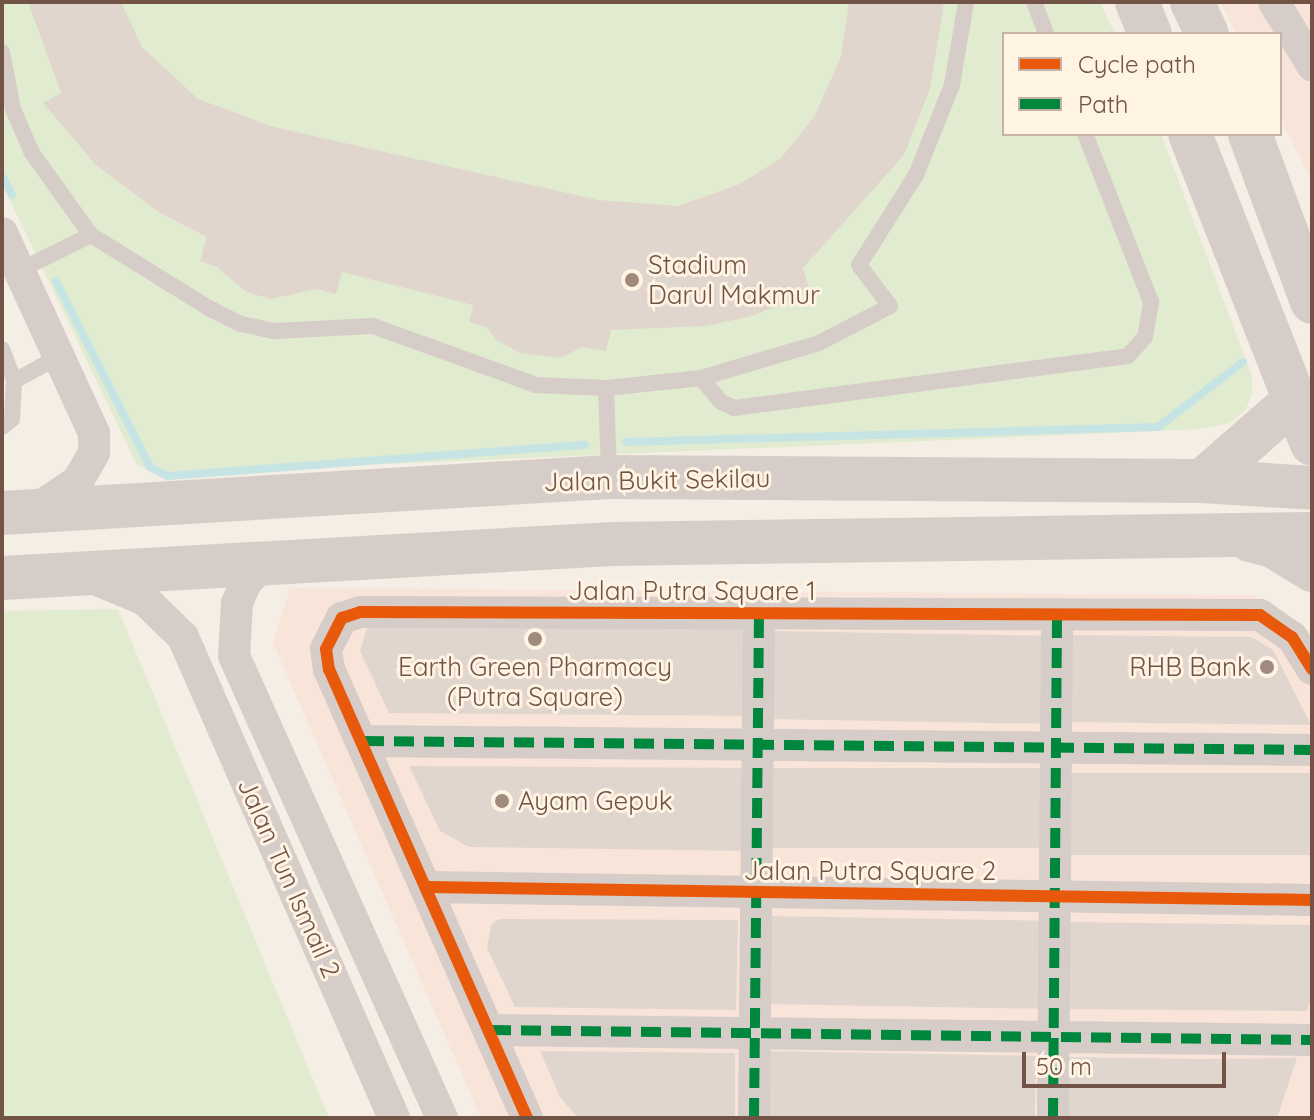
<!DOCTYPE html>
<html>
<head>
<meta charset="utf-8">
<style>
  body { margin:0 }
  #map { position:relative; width:1314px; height:1120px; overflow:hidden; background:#f5eee5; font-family:Quicksand,sans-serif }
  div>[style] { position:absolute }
  .commercial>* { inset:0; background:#f9e4da }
  .green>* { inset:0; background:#e1ebcf }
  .stream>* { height:8px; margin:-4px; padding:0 4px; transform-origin:4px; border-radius:4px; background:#c7e4e5 }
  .building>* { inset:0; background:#e1d6cd; transform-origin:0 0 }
  .lane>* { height:16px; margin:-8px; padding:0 8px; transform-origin:8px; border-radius:8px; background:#d7cdc8 }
  .street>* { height:32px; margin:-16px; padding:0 16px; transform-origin:16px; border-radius:16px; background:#d7cdc8 }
  .secondary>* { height:44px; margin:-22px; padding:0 22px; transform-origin:22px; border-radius:22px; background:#d7cdc8 }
  .quiet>* { height:10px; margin-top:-5px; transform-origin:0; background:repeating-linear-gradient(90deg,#00873e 0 20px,transparent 0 30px) }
  .cycleway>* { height:12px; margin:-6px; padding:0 6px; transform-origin:6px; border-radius:6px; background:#e8590c }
  .dots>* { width:22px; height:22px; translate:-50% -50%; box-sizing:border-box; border:4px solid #fff3e4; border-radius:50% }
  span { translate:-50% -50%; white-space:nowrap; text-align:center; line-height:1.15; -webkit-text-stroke:6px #fff3e4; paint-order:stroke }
  .poi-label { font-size:26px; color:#725446 }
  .left { translate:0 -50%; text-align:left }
  .right { translate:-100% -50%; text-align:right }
  .street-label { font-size:26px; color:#725446 }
  .frame { position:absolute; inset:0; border:4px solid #725446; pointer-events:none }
  .legend { position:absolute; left:1002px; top:32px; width:280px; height:104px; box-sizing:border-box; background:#fff3e4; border:2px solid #c7b3a5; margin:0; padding:10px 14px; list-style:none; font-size:24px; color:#725446 }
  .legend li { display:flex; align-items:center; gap:16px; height:40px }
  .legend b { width:40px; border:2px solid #c7b3a5 }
  .scale { position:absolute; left:1022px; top:1052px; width:204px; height:36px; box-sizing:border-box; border:4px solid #725446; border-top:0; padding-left:10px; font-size:24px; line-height:28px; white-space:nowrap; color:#725446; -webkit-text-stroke:6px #fff3e4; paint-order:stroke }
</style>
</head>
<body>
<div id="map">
  <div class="commercial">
    <i style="clip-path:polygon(1220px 2px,1312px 2px,1312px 181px,1280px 119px,1280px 34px,1237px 34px)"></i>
    <i style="clip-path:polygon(290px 588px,1252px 595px,1312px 632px,1312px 1118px,481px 1118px,273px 643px)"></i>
  </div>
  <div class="green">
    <i style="clip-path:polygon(2px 2px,1100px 2px,1115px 34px,1004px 34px,1004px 134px,1161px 134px,1252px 376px,1252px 394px,1246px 409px,1230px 423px,1202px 429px,156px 474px,137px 465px,2px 184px)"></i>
    <i style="clip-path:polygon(118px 609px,329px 1118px,2px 1118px,2px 611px)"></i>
  </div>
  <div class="stream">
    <i style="left:2px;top:176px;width:21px;rotate:62deg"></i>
    <i style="left:56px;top:281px;width:208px;rotate:63.2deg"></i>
    <i style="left:150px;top:467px;width:20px;rotate:27deg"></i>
    <i style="left:168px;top:476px;width:418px;rotate:-4.3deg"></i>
    <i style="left:626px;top:442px;width:532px;rotate:-1.62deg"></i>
    <i style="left:1158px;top:427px;width:107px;rotate:-37.4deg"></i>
  </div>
  <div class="building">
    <i style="clip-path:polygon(28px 2px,121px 2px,142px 47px,198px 99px,274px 127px,598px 200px,678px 206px,740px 184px,781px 158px,814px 117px,841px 57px,849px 2px,944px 2px,930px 89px,904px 155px,803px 268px,810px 292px,752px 316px,706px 326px,611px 330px,606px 351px,583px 347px,560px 358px,520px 353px,496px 340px,487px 327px,469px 322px,473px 305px,342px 272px,336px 294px,317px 289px,271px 299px,246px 292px,217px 267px,200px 261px,207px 237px,160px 213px,96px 165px,43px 103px,61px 93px)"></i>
    <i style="clip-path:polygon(377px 623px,748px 628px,746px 716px,389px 713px,360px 651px,367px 628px)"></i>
    <i style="left:768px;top:631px;width:277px;height:88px;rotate:1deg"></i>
    <i style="clip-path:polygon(1068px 635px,1251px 637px,1273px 650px,1311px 725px,1067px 722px)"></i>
    <i style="clip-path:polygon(409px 766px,747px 768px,746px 851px,469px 847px,440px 831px)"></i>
    <i style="left:768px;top:768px;width:276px;height:80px"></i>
    <i style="left:1071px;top:773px;width:241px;height:82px"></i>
    <i style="left:768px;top:916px;width:275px;height:88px;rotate:1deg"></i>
    <i style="clip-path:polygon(499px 919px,738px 920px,736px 1010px,515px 1007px,487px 948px,491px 925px)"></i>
    <i style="clip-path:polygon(1066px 922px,1310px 925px,1312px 995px,1307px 1011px,1064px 1009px)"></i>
    <i style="clip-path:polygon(540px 1051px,735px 1053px,735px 1118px,578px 1118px,560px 1097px)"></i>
    <i style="left:761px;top:1051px;width:275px;height:67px;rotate:1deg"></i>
    <i style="clip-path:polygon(1068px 1057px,1198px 1059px,1297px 1058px,1277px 1118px,1068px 1118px)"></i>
  </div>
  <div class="lane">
    <i style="left:1034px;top:2px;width:34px;rotate:69deg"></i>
    <i style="left:2px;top:52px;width:58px;rotate:79.1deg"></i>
    <i style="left:13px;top:109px;width:48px;rotate:66.6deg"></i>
    <i style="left:32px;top:153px;width:101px;rotate:54.3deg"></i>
    <i style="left:91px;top:235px;width:137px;rotate:31.8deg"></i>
    <i style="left:207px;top:307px;width:38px;rotate:27deg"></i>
    <i style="left:241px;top:324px;width:34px;rotate:12deg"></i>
    <i style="left:274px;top:331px;width:99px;rotate:-2.9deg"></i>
    <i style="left:373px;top:326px;width:173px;rotate:19.9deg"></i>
    <i style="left:536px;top:385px;width:70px;rotate:2.5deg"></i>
    <i style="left:606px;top:388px;width:96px;rotate:-6deg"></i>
    <i style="left:701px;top:378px;width:123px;rotate:-16.5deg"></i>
    <i style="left:819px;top:343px;width:80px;rotate:-27.5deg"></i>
    <i style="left:890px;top:306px;width:51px;rotate:-127.1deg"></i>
    <i style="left:859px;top:265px;width:107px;rotate:-57.7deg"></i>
    <i style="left:916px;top:175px;width:97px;rotate:-68.2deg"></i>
    <i style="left:952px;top:85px;width:84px;rotate:-80.4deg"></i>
    <i style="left:20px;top:270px;width:79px;rotate:-26.2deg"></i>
    <i style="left:2px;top:349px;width:34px;rotate:69deg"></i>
    <i style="left:14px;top:381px;width:38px;rotate:93deg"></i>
    <i style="left:12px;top:419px;width:13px;rotate:141deg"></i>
    <i style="left:701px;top:378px;width:31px;rotate:50deg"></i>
    <i style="left:721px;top:402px;width:14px;rotate:25deg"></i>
    <i style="left:734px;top:408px;width:397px;rotate:-7.5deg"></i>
    <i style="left:1128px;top:356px;width:25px;rotate:-48deg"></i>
    <i style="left:1145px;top:337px;width:36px;rotate:-80deg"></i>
    <i style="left:1151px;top:302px;width:180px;rotate:-111.4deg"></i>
    <i style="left:14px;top:381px;width:52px;rotate:-28.5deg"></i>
    <i style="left:606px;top:388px;width:87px;rotate:88deg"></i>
  </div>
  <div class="street">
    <i style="left:1274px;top:2px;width:74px;rotate:58.9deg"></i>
    <i style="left:2px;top:233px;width:220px;rotate:65.3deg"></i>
    <i style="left:94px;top:433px;width:20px;rotate:90deg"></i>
    <i style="left:94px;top:453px;width:32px;rotate:120deg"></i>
    <i style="left:78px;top:481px;width:52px;rotate:146deg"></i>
    <i style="left:264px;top:564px;width:25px;rotate:135deg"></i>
    <i style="left:246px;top:582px;width:23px;rotate:113deg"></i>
    <i style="left:237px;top:603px;width:53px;rotate:93.2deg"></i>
    <i style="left:234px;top:656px;width:507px;rotate:65.76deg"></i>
    <i style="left:92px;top:578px;width:57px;rotate:22.5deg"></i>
    <i style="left:145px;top:600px;width:53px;rotate:44.2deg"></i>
    <i style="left:183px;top:637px;width:525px;rotate:66.31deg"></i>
    <i style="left:364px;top:741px;width:948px;rotate:0.54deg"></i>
    <i style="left:427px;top:887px;width:885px;rotate:0.84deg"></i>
    <i style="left:491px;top:1030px;width:821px;rotate:0.7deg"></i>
    <i style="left:527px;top:1118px;width:490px;rotate:-113.8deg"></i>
    <i style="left:329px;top:670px;width:21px;rotate:-98deg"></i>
    <i style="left:326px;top:649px;width:35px;rotate:-63deg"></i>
    <i style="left:342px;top:618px;width:19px;rotate:-18deg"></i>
    <i style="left:360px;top:612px;width:900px;rotate:0.19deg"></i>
    <i style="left:1260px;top:615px;width:39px;rotate:35deg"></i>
    <i style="left:1292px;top:637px;width:38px;rotate:58deg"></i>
    <i style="left:754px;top:1118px;width:504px;rotate:-89.43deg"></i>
    <i style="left:1053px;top:1118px;width:503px;rotate:-89.54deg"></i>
  </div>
  <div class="secondary">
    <i style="left:1137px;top:2px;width:35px;rotate:68deg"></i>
    <i style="left:1192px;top:2px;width:35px;rotate:65deg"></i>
    <i style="left:1190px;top:134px;width:333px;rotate:68.5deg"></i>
    <i style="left:1250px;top:134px;width:179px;rotate:69.7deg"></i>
    <i style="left:1202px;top:481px;width:123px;rotate:-41.1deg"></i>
    <i style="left:2px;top:513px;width:608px;rotate:-3.39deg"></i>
    <i style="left:609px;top:477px;width:593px;rotate:0.39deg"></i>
    <i style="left:1202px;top:481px;width:110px;rotate:3.6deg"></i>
    <i style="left:1250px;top:540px;width:24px;rotate:15deg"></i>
    <i style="left:1273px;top:546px;width:46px;rotate:31.6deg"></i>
    <i style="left:2px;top:578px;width:612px;rotate:-3.19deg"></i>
    <i style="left:613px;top:544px;width:699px;rotate:-0.82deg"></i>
  </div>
  <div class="quiet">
    <i style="left:364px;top:741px;width:948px;rotate:0.54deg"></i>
    <i style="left:491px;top:1030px;width:821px;rotate:0.7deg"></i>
    <i style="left:754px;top:1118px;width:504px;rotate:-89.43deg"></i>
    <i style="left:1053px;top:1118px;width:503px;rotate:-89.54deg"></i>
  </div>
  <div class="cycleway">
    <i style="left:427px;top:887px;width:885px;rotate:0.84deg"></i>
    <i style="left:527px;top:1118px;width:490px;rotate:-113.8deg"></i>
    <i style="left:329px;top:670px;width:21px;rotate:-98deg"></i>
    <i style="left:326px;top:649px;width:35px;rotate:-63deg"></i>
    <i style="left:342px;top:618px;width:19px;rotate:-18deg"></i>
    <i style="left:360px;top:612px;width:900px;rotate:0.19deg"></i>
    <i style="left:1260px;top:615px;width:39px;rotate:35deg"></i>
    <i style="left:1292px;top:637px;width:38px;rotate:58deg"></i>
  </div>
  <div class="dots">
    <i style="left:632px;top:280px;background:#a08a7e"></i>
    <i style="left:535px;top:639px;background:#a08a7e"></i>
    <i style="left:1267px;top:667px;background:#a08a7e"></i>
    <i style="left:502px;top:801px;background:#a08a7e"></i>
  </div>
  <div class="poi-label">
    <span class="left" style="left:648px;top:280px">Stadium<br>Darul Makmur</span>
    <span style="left:535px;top:682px">Earth Green Pharmacy<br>(Putra Square)</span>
    <span class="right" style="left:1251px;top:667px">RHB Bank</span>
    <span class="left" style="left:518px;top:801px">Ayam Gepuk</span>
  </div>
  <div class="street-label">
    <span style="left:657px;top:480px;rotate:-1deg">Jalan Bukit Sekilau</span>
    <span style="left:692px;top:591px">Jalan Putra Square 1</span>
    <span style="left:870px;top:871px">Jalan Putra Square 2</span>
    <span style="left:289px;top:878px;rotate:66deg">Jalan Tun Ismail 2</span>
  </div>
  <div class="frame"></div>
  <ul class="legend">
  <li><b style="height:10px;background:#e8590c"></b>Cycle path</li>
  <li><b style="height:10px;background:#00873e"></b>Path</li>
  </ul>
  <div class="scale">50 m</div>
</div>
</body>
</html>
